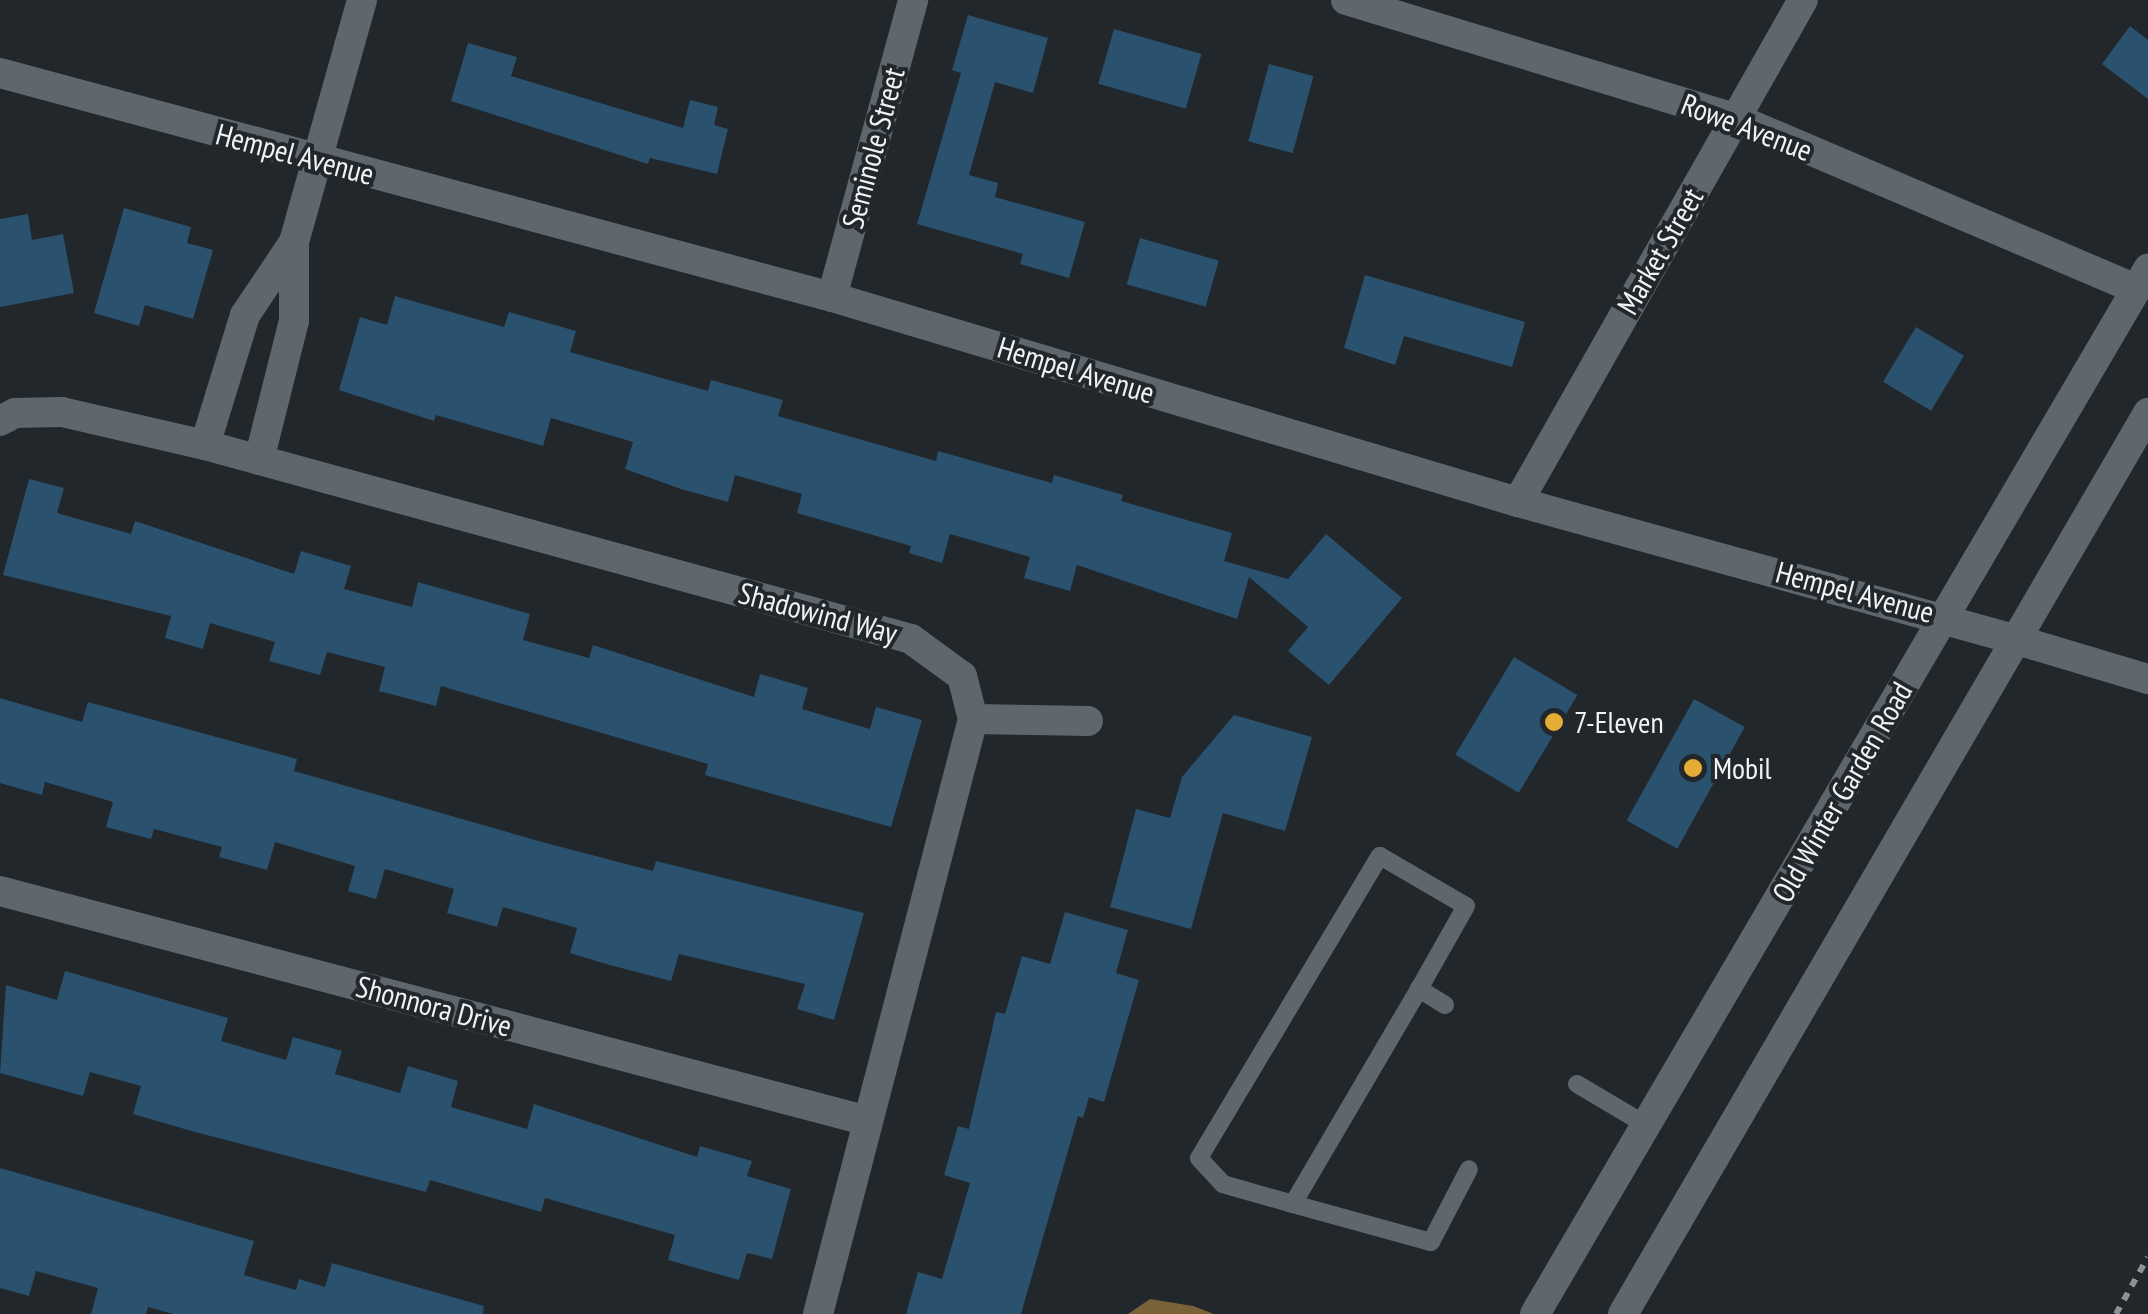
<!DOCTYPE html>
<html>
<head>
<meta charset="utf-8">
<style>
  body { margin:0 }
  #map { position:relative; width:2148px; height:1314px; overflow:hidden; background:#21272b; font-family:"PT Sans Narrow",sans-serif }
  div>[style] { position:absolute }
  .water>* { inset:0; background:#796237 }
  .building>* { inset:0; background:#2a516e; transform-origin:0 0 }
  .path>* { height:6px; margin-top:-3px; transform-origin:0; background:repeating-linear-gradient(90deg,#8c9195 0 8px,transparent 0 16px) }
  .lane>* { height:18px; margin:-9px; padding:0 9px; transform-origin:9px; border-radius:9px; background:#60676c }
  .street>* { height:30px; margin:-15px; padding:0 15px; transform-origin:15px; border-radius:15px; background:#60676c }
  .secondary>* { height:30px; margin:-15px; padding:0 15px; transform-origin:15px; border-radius:15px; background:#60676c }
  .dots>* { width:28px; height:28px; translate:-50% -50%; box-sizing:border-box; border:5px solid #21272b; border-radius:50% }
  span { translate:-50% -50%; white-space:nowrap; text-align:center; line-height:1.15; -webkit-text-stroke:8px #21272b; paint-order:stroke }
  .street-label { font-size:30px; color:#eff3f7 }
  .poi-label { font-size:30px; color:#eff3f7 }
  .left { translate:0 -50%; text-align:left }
</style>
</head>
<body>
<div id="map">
  <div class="water">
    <i style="clip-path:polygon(1150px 1299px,1193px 1306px,1214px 1314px,1128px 1314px)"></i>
  </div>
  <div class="building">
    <i style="clip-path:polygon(968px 15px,1048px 38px,1033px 93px,995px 82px,969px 175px,998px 183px,995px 197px,1085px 222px,1069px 278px,1020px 264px,1023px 254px,917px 224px,961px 73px,952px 70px)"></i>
    <i style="clip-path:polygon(2130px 26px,2148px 40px,2148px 99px,2102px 64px)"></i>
    <i style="left:1114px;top:29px;width:91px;height:57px;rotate:16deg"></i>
    <i style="clip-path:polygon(468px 43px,517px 57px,511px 76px,683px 128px,690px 100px,718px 107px,714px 125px,728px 129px,717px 174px,650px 158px,648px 164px,451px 101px)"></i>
    <i style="left:1269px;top:64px;width:46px;height:80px;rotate:15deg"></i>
    <i style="clip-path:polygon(124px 208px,191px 227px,187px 243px,213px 250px,193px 319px,145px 305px,139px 326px,94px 313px)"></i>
    <i style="clip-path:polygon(28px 214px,32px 240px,63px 234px,74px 293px,0 307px,0 219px)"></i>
    <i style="left:1140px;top:238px;width:82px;height:48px;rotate:16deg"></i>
    <i style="clip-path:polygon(1365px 275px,1525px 322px,1512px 367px,1404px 336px,1395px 365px,1344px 348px)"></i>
    <i style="clip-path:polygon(395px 296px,504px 327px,509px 312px,576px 331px,570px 352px,708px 391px,711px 380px,783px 400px,778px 416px,936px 461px,938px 451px,1052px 483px,1054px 475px,1123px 495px,1121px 501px,1232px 533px,1224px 561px,1288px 579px,1326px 534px,1402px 598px,1329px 685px,1288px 651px,1308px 627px,1249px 577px,1237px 619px,1077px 565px,1070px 591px,1024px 578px,1030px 557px,950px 534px,942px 563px,909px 553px,911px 546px,797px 513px,802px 494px,735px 475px,728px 502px,681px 489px,625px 469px,633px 442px,551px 418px,543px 446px,436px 415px,434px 421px,339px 390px,360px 317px,387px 325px)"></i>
    <i style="left:1916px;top:327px;width:56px;height:64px;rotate:31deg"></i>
    <i style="clip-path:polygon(29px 479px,64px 488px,57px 513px,131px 534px,135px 521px,294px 574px,301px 551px,351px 566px,344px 589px,412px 607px,418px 582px,530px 614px,523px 640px,589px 658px,593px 645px,754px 697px,760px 674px,808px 688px,802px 709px,870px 729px,876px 707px,922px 720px,891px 827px,705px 775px,708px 764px,441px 686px,436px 706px,379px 691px,385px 667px,327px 652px,320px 675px,269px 661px,275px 642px,210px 623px,203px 649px,165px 638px,171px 616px,3px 575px)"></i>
    <i style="left:1514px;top:657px;width:74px;height:114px;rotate:31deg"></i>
    <i style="clip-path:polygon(0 698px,82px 722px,88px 702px,297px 759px,294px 771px,542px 842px,653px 871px,656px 861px,864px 913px,834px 1020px,797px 1009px,805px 984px,679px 954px,671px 981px,606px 964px,570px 953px,577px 928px,503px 907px,497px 927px,447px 913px,454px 889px,385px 869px,376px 899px,348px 891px,355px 866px,275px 842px,267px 870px,219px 857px,222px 847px,154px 829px,151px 839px,106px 827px,113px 802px,45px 782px,42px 795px,0 783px)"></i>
    <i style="left:1694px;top:699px;width:58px;height:139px;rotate:29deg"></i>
    <i style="clip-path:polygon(1234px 715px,1312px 737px,1285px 831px,1223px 813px,1191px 929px,1110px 907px,1136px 809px,1170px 818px,1182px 777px)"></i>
    <i style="clip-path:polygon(1065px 912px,1128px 930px,1116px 973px,1139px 980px,1104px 1102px,1089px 1097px,1083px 1118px,1078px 1116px,1021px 1314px,906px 1314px,918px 1272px,942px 1279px,970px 1183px,944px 1175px,958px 1126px,969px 1129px,996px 1012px,1005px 1014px,1022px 956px,1050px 964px)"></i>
    <i style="clip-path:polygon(65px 971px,228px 1018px,221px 1041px,286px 1060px,293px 1037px,342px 1051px,335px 1074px,400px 1093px,408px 1066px,458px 1081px,451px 1107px,527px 1129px,534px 1104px,697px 1157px,700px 1146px,752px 1161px,747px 1176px,791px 1189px,772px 1259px,747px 1253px,739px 1280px,668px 1260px,675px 1235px,545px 1198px,541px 1212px,430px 1180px,426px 1192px,195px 1132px,133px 1114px,141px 1086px,90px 1072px,83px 1096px,0 1073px,6px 985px,57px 1000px)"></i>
    <i style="clip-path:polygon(0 1168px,254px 1241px,244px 1275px,296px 1290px,299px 1279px,325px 1287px,332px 1263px,484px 1306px,483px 1314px,173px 1314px,148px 1307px,146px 1314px,91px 1314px,98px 1288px,36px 1271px,29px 1296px,0 1288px)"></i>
  </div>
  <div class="path">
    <i style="left:2116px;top:1314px;width:65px;rotate:-60.7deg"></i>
  </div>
  <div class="lane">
    <i style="left:1445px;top:1005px;width:31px;rotate:-148deg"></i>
    <i style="left:1419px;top:989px;width:249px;rotate:120.4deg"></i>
    <i style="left:1293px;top:1204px;width:143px;rotate:15.4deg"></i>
    <i style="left:1431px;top:1242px;width:82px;rotate:-62.5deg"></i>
    <i style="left:1577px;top:1084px;width:80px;rotate:30.7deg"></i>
    <i style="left:1293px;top:1204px;width:73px;rotate:-164.1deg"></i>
    <i style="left:1223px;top:1184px;width:35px;rotate:-133deg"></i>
    <i style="left:1199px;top:1158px;width:352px;rotate:-59.1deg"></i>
    <i style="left:1380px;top:856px;width:99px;rotate:30.2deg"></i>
    <i style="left:1466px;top:906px;width:95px;rotate:119.5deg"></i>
  </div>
  <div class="street">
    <i style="left:1346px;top:0;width:407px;rotate:16.9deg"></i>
    <i style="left:1735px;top:118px;width:436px;rotate:23.1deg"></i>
    <i style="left:832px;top:297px;width:308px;rotate:-74.7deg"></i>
    <i style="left:0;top:421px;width:17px;rotate:-28deg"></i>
    <i style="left:15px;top:413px;width:47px;rotate:-1.2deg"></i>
    <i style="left:62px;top:412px;width:147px;rotate:13deg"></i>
    <i style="left:205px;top:445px;width:732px;rotate:15.36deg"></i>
    <i style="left:911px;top:639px;width:63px;rotate:36deg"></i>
    <i style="left:962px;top:676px;width:44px;rotate:75.7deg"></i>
    <i style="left:973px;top:719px;width:615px;rotate:104.6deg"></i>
    <i style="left:205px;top:445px;width:136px;rotate:-72.9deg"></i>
    <i style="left:245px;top:315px;width:88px;rotate:-56.1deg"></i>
    <i style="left:259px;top:460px;width:143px;rotate:-75.9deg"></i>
    <i style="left:294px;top:321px;width:79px;rotate:-90deg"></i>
    <i style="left:294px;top:242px;width:251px;rotate:-74.3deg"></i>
    <i style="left:1518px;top:502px;width:577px;rotate:-60.42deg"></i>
    <i style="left:2017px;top:640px;width:137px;rotate:16.6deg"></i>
    <i style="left:973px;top:719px;width:115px;rotate:1deg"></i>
    <i style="left:0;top:891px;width:898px;rotate:14.84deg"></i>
  </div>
  <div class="secondary">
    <i style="left:0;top:73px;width:862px;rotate:15.07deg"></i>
    <i style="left:832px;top:297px;width:716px;rotate:16.64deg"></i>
    <i style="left:1518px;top:502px;width:518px;rotate:15.46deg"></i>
    <i style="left:1535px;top:1314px;width:1212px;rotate:-59.6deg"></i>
    <i style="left:1623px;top:1314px;width:1043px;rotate:-59.77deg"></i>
  </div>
  <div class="dots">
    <i style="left:1554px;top:722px;background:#e5ad36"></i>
    <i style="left:1693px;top:768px;background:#e5ad36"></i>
  </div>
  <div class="street-label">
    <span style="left:1747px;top:127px;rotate:21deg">Rowe Avenue</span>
    <span style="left:873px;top:148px;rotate:-75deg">Seminole Street</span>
    <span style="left:295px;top:154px;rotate:15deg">Hempel Avenue</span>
    <span style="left:1660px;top:251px;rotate:-60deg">Market Street</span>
    <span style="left:1076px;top:370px;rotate:17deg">Hempel Avenue</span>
    <span style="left:1855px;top:592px;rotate:15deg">Hempel Avenue</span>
    <span style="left:818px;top:613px;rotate:15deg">Shadowind Way</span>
    <span style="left:1842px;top:792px;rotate:-60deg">Old Winter Garden Road</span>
    <span style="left:434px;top:1006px;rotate:15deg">Shonnora Drive</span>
  </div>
  <div class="poi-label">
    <span class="left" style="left:1574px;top:722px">7-Eleven</span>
    <span class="left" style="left:1713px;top:768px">Mobil</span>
  </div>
</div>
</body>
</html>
